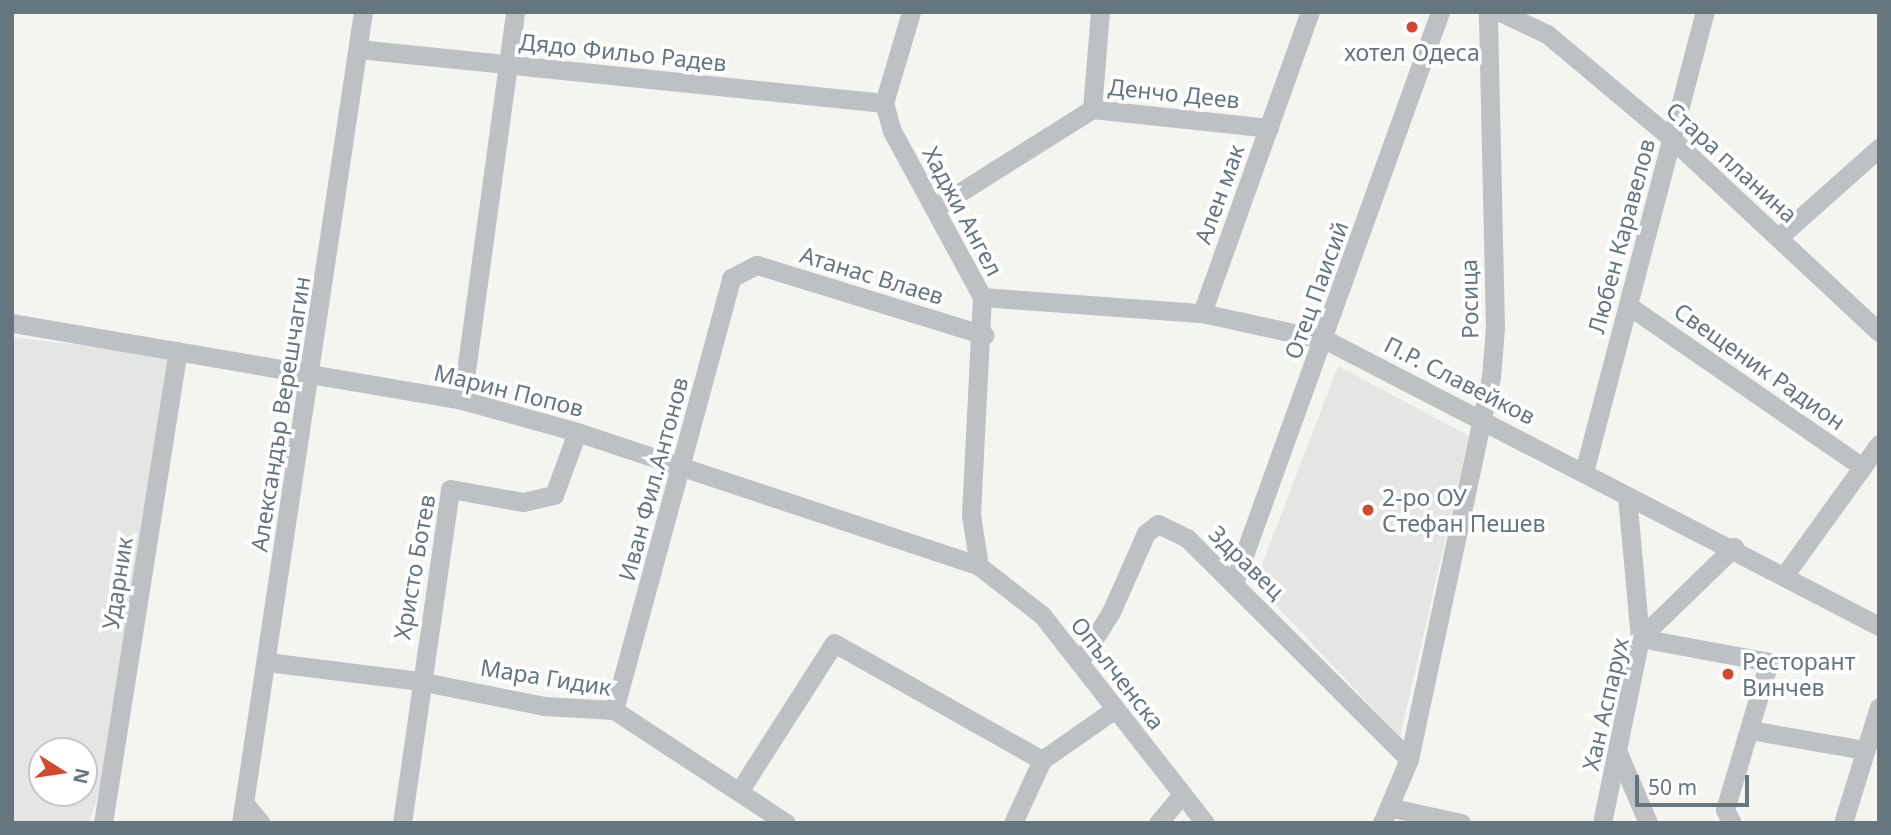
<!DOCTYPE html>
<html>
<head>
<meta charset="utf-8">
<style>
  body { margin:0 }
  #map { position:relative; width:1891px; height:835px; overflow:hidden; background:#f4f4f0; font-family:"Noto Sans",sans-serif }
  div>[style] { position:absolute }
  .built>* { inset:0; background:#e5e5e4 }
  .minor>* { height:19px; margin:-9.5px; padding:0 9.5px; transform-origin:9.5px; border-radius:9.5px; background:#bdc1c4 }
  .dots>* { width:19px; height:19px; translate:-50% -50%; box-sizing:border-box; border:4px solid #fff; border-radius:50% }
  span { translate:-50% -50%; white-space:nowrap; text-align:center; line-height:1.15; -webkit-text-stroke:7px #fff; paint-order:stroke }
  .street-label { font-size:23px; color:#65767f }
  .poi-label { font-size:23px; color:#65767f }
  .left { translate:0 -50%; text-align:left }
  .frame { position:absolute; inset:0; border:14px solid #65767f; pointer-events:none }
  .north { position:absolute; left:28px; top:737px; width:70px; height:70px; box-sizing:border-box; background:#fff; border:2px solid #c1c8cc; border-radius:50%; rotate:102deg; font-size:19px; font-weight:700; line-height:28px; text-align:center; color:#65767f }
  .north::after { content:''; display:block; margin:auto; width:24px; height:32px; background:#d44830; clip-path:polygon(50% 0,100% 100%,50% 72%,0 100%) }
  .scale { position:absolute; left:1635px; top:775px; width:114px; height:32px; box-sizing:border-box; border:4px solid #65767f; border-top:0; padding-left:9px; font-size:21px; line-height:24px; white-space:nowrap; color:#65767f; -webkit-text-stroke:5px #fff; paint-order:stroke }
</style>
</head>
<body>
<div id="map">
  <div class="built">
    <i style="clip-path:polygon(evenodd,12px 337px,181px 357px,109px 761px,89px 823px,12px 823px,12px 337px,42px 751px,84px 751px,84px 793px,42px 793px,42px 751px)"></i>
    <i style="clip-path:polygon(1338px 366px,1469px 436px,1400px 737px,1255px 583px)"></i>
  </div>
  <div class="minor">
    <i style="left:911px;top:12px;width:95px;rotate:106.5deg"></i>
    <i style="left:884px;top:103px;width:29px;rotate:74deg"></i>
    <i style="left:892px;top:131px;width:189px;rotate:61.5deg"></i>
    <i style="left:982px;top:297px;width:218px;rotate:92.9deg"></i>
    <i style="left:971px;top:515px;width:52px;rotate:81.1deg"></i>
    <i style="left:1500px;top:12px;width:52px;rotate:25.1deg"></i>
    <i style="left:1547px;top:34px;width:163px;rotate:40deg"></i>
    <i style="left:1672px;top:139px;width:283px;rotate:43deg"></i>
    <i style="left:358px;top:49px;width:529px;rotate:5.86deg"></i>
    <i style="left:1092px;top:109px;width:97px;rotate:-85.3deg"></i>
    <i style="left:935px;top:208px;width:186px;rotate:-32.2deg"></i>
    <i style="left:1092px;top:109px;width:178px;rotate:6.1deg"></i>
    <i style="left:1779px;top:237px;width:134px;rotate:-41.7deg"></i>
    <i style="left:982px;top:297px;width:221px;rotate:4.2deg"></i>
    <i style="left:1202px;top:313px;width:127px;rotate:12.3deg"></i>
    <i style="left:1326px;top:340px;width:623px;rotate:27.35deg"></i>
    <i style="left:1629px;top:306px;width:283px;rotate:34.6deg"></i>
    <i style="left:1202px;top:313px;width:320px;rotate:-70.3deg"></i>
    <i style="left:12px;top:323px;width:457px;rotate:9.7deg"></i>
    <i style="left:462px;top:400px;width:119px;rotate:15.5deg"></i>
    <i style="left:577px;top:432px;width:424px;rotate:18.4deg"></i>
    <i style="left:979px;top:566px;width:80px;rotate:37.9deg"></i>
    <i style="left:1042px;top:615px;width:264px;rotate:51.9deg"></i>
    <i style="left:462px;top:400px;width:392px;rotate:-82.2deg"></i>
    <i style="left:1584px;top:472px;width:476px;rotate:-75.3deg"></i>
    <i style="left:1627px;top:496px;width:143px;rotate:84.8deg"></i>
    <i style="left:1640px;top:638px;width:131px;rotate:10.5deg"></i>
    <i style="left:1769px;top:662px;width:154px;rotate:106.6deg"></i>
    <i style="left:1725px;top:810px;width:15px;rotate:62deg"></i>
    <i style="left:1786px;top:573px;width:159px;rotate:-54.2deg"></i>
    <i style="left:1234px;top:583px;width:607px;rotate:-70.16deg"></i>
    <i style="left:1080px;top:661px;width:58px;rotate:-57.7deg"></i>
    <i style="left:1111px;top:612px;width:86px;rotate:-66.1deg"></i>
    <i style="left:1146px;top:533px;width:15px;rotate:-37deg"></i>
    <i style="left:1158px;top:524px;width:32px;rotate:26deg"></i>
    <i style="left:1187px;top:538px;width:313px;rotate:44.9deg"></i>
    <i style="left:267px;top:662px;width:153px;rotate:7.1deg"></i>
    <i style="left:419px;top:681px;width:127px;rotate:11.3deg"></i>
    <i style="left:544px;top:706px;width:70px;rotate:3.3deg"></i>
    <i style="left:614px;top:710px;width:206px;rotate:33.3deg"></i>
    <i style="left:614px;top:710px;width:448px;rotate:-74.8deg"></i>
    <i style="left:731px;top:278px;width:29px;rotate:-27deg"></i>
    <i style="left:757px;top:265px;width:238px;rotate:17.1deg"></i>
    <i style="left:1750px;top:730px;width:117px;rotate:9.9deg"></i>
    <i style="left:1619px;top:755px;width:74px;rotate:66.9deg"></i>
    <i style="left:740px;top:790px;width:174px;rotate:-57.4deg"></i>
    <i style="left:834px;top:643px;width:239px;rotate:29.4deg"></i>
    <i style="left:244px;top:803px;width:26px;rotate:50deg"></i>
    <i style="left:1392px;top:808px;width:71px;rotate:12.3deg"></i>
    <i style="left:103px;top:823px;width:478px;rotate:-81deg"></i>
    <i style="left:241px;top:823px;width:820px;rotate:-81.45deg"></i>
    <i style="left:402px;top:823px;width:337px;rotate:-81.8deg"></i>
    <i style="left:450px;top:489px;width:74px;rotate:10.1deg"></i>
    <i style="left:523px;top:502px;width:32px;rotate:-13deg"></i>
    <i style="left:554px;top:495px;width:67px;rotate:-69.9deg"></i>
    <i style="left:1013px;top:823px;width:69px;rotate:-65.3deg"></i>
    <i style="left:1042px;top:760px;width:89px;rotate:-34.9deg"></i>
    <i style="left:1158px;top:823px;width:35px;rotate:-50deg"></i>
    <i style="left:1382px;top:823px;width:69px;rotate:-67.1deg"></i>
    <i style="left:1409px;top:759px;width:391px;rotate:-77.9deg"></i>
    <i style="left:1491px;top:377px;width:50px;rotate:-85.4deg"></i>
    <i style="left:1495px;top:327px;width:315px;rotate:-91.3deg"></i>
    <i style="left:1602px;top:823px;width:189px;rotate:-78.4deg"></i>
    <i style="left:1640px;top:638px;width:131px;rotate:-44.1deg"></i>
    <i style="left:1843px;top:823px;width:121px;rotate:-72.8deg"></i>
  </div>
  <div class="dots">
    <i style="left:1412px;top:27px;background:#d44830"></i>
    <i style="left:1368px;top:510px;background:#d44830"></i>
    <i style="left:1728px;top:674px;background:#d44830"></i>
  </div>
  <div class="street-label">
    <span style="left:623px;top:52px;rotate:6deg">Дядо Фильо Радев</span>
    <span style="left:1174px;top:93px;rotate:6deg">Денчо Деев</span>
    <span style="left:1732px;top:162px;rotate:42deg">Стара планина</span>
    <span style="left:1219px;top:194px;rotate:-70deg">Ален мак</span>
    <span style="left:963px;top:211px;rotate:62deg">Хаджи Ангел</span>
    <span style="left:1621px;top:236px;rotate:-75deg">Любен Каравелов</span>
    <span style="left:872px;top:275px;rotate:17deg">Атанас Влаев</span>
    <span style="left:1316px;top:290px;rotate:-70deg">Отец Паисий</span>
    <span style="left:1469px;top:299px;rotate:-91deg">Росица</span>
    <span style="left:1760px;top:366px;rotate:35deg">Свещеник Радион</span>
    <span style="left:1460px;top:380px;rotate:27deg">П.Р. Славейков</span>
    <span style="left:509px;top:390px;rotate:14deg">Марин Попов</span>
    <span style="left:280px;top:414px;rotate:-81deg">Александър Верешчагин</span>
    <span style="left:653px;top:479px;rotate:-75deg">Иван Фил.Антонов</span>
    <span style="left:1247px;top:562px;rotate:44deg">Здравец</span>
    <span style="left:414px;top:567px;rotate:-80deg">Христо Ботев</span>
    <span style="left:117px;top:583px;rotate:-81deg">Ударник</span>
    <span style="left:1118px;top:673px;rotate:52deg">Опълченска</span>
    <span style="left:546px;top:677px;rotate:9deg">Мара Гидик</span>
    <span style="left:1605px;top:704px;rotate:-77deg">Хан Аспарух</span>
  </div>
  <div class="poi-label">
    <span style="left:1412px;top:52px">хотел Одеса</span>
    <span class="left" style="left:1382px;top:510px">2-ро ОУ<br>Стефан Пешев</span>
    <span class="left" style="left:1742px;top:674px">Ресторант<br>Винчев</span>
  </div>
  <div class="frame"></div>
  <div class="north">N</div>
  <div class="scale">50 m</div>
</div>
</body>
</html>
